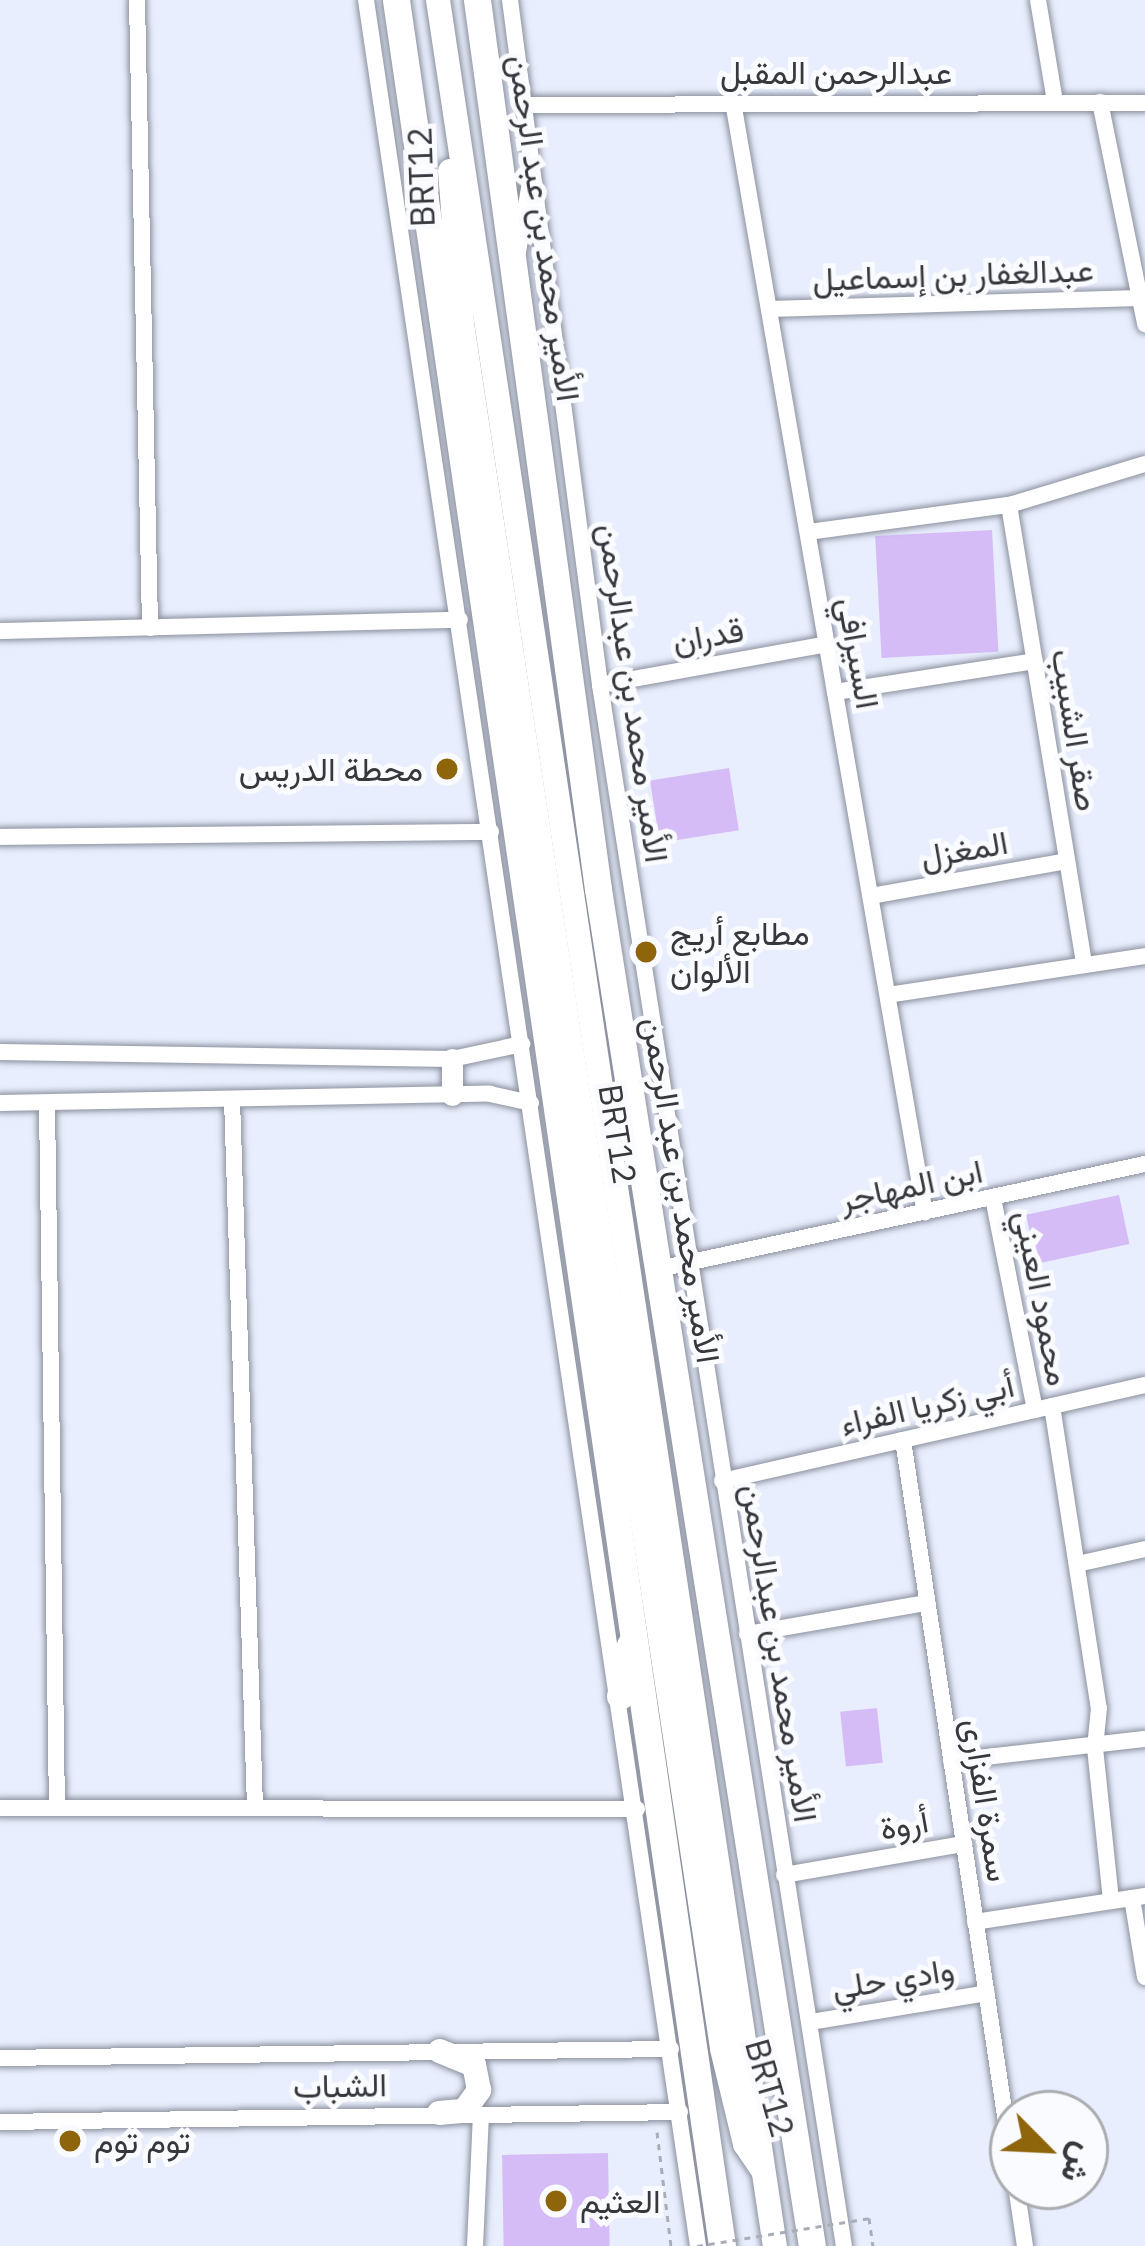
<!DOCTYPE html>
<html>
<head>
<meta charset="utf-8">
<style>
  body { margin:0 }
  #map { position:relative; width:1145px; height:2246px; overflow:hidden; background:#e8eefd; font-family:"IBM Plex Sans",Vazirmatn,sans-serif }
  div>[style] { position:absolute }
  .building>* { inset:0; background:#d5bcf6; transform-origin:0 0 }
  .path>* { height:3px; margin-top:-1.5px; transform-origin:0; background:repeating-linear-gradient(90deg,#a8adb8 0 6px,transparent 0 12px) }
  .roads { filter:drop-shadow(0 0 3px #8b909e) drop-shadow(0 0 3px #8b909e) }
  .minor>* { height:16px; margin:-8px; padding:0 8px; transform-origin:8px; border-radius:8px; background:#fff }
  .tertiary>* { height:21px; margin:-10.5px; padding:0 10.5px; transform-origin:10.5px; border-radius:10.5px; background:#fff }
  .secondary>* { height:24px; margin:-12px; padding:0 12px; transform-origin:12px; border-radius:12px; background:#fff }
  .primary>* { height:27px; margin:-13.5px; padding:0 13.5px; transform-origin:13.5px; border-radius:13.5px; background:#fff }
  .path-bridge>* { height:3px; margin-top:-1.5px; transform-origin:0; background:repeating-linear-gradient(90deg,#a8adb8 0 6px,transparent 0 12px) }
  .dots>* { width:33px; height:33px; translate:-50% -50%; box-sizing:border-box; border:6px solid #fafbfe; border-radius:50% }
  span { translate:-50% -50%; white-space:nowrap; text-align:center; line-height:1.15; -webkit-text-stroke:10px #fafbfe; paint-order:stroke }
  .street-label { font-size:33px; color:#36383e }
  .poi-label { font-size:33px; color:#36383e }
  .right { translate:-100% -50%; text-align:right }
  .left { translate:0 -50%; text-align:left }
  .north { position:absolute; left:989px; top:2090px; width:120px; height:120px; box-sizing:border-box; background:#fafbfe; border:3px solid #acadb1; border-radius:50%; rotate:114deg; font-size:33px; font-weight:700; line-height:48px; text-align:center; color:#36383e }
  .north::after { content:''; display:block; margin:auto; width:42px; height:54px; background:#8f650c; clip-path:polygon(50% 0,100% 100%,50% 72%,0 100%) }
</style>
</head>
<body>
<div id="map">
  <div class="building">
    <i style="left:992px;top:530px;width:122px;height:117px;rotate:87deg"></i>
    <i style="left:729px;top:768px;width:63px;height:80px;rotate:81deg"></i>
    <i style="left:1119px;top:1195px;width:50px;height:95px;rotate:78deg"></i>
    <i style="left:877px;top:1708px;width:55px;height:37px;rotate:84deg"></i>
    <i style="left:608px;top:2153px;width:93px;height:106px;rotate:89deg"></i>
  </div>
  <div class="path">
    <i style="left:657px;top:2132px;width:115px;rotate:83deg"></i>
    <i style="left:869px;top:2218px;width:28px;rotate:82deg"></i>
  </div>
  <div class="roads">
    <div class="minor">
      <i style="left:137px;top:0;width:628px;rotate:88.81deg"></i>
      <i style="left:366px;top:0;width:2270px;rotate:81.59deg"></i>
      <i style="left:510px;top:0;width:691px;rotate:82.51deg"></i>
      <i style="left:600px;top:685px;width:1580px;rotate:81.12deg"></i>
      <i style="left:1038px;top:0;width:103px;rotate:80.5deg"></i>
      <i style="left:733px;top:102px;width:1127px;rotate:80.2deg"></i>
      <i style="left:1100px;top:102px;width:227px;rotate:78.5deg"></i>
      <i style="left:527px;top:105px;width:618px;rotate:-0.19deg"></i>
      <i style="left:518px;top:252px;width:76px;rotate:-80.2deg"></i>
      <i style="left:769px;top:309px;width:371px;rotate:-1.7deg"></i>
      <i style="left:1009px;top:505px;width:466px;rotate:80.7deg"></i>
      <i style="left:808px;top:532px;width:203px;rotate:-7.7deg"></i>
      <i style="left:1009px;top:505px;width:142px;rotate:-16.8deg"></i>
      <i style="left:0;top:631px;width:460px;rotate:-1.4deg"></i>
      <i style="left:600px;top:685px;width:231px;rotate:-10.2deg"></i>
      <i style="left:835px;top:692px;width:202px;rotate:-8.8deg"></i>
      <i style="left:0;top:837px;width:491px;rotate:-0.6deg"></i>
      <i style="left:871px;top:896px;width:199px;rotate:-10.1deg"></i>
      <i style="left:888px;top:995px;width:260px;rotate:-8.6deg"></i>
      <i style="left:0;top:1052px;width:452px;rotate:0.9deg"></i>
      <i style="left:452px;top:1059px;width:72px;rotate:-12.1deg"></i>
      <i style="left:232px;top:1099px;width:709px;rotate:88.14deg"></i>
      <i style="left:0;top:1103px;width:490px;rotate:-1.1deg"></i>
      <i style="left:490px;top:1094px;width:42px;rotate:12.4deg"></i>
      <i style="left:47px;top:1103px;width:705px;rotate:89.19deg"></i>
      <i style="left:993px;top:1198px;width:216px;rotate:78.8deg"></i>
      <i style="left:659px;top:1269px;width:497px;rotate:-12.2deg"></i>
      <i style="left:1052px;top:1406px;width:306px;rotate:81.2deg"></i>
      <i style="left:1099px;top:1708px;width:40px;rotate:95.7deg"></i>
      <i style="left:1095px;top:1748px;width:154px;rotate:84deg"></i>
      <i style="left:903px;top:1440px;width:737px;rotate:81.42deg"></i>
      <i style="left:722px;top:1481px;width:434px;rotate:-12.8deg"></i>
      <i style="left:1077px;top:1564px;width:70px;rotate:-12.4deg"></i>
      <i style="left:747px;top:1634px;width:183px;rotate:-9.8deg"></i>
      <i style="left:951px;top:1761px;width:195px;rotate:-6.5deg"></i>
      <i style="left:0;top:1808px;width:637px;rotate:0.09deg"></i>
      <i style="left:784px;top:1875px;width:183px;rotate:-9.8deg"></i>
      <i style="left:1132px;top:1898px;width:80px;rotate:80.7deg"></i>
      <i style="left:975px;top:1922px;width:172px;rotate:-8.7deg"></i>
      <i style="left:810px;top:2022px;width:179px;rotate:-9.3deg"></i>
      <i style="left:0;top:2058px;width:671px;rotate:-0.77deg"></i>
      <i style="left:0;top:2122px;width:680px;rotate:-0.84deg"></i>
      <i style="left:1016px;top:2186px;width:61px;rotate:81.5deg"></i>
      <i style="left:475px;top:2246px;width:131px;rotate:-87.4deg"></i>
    </div>
    <div class="tertiary">
      <i style="left:452px;top:1059px;width:36px;rotate:90deg"></i>
    </div>
    <div class="secondary">
      <i style="left:438px;top:0;width:2271px;rotate:81.47deg"></i>
      <i style="left:450px;top:171px;width:152px;rotate:85.5deg"></i>
      <i style="left:462px;top:323px;width:1745px;rotate:81.43deg"></i>
      <i style="left:722px;top:2049px;width:98px;rotate:76.4deg"></i>
      <i style="left:745px;top:2144px;width:32px;rotate:56deg"></i>
      <i style="left:439px;top:2113px;width:25px;rotate:-5deg"></i>
      <i style="left:464px;top:2111px;width:26px;rotate:-54deg"></i>
      <i style="left:479px;top:2090px;width:25px;rotate:-101deg"></i>
      <i style="left:474px;top:2065px;width:37px;rotate:-158deg"></i>
    </div>
    <div class="primary">
      <i style="left:396px;top:0;width:2270px;rotate:81.74deg"></i>
      <i style="left:477px;top:0;width:897px;rotate:82.25deg"></i>
      <i style="left:598px;top:889px;width:1374px;rotate:81.04deg"></i>
      <i style="left:620px;top:1696px;width:52px;rotate:-78.9deg"></i>
    </div>
  </div>
  <div class="path-bridge">
    <i style="left:697px;top:2246px;width:174px;rotate:-9.2deg"></i>
  </div>
  <div class="dots">
    <i style="left:447px;top:769px;background:#8f650c"></i>
    <i style="left:646px;top:952px;background:#8f650c"></i>
    <i style="left:70px;top:2141px;background:#8f650c"></i>
    <i style="left:556px;top:2201px;background:#8f650c"></i>
  </div>
  <div class="street-label">
    <span style="left:836px;top:72px">عبدالرحمن المقبل</span>
    <span style="left:421px;top:177px;rotate:-92deg">BRT12</span>
    <span style="left:545px;top:228px;rotate:82deg">الأمير محمد بن عبد الرحمن</span>
    <span style="left:953px;top:274px;rotate:-2deg">عبدالغفار بن إسماعيل</span>
    <span style="left:708px;top:635px;rotate:-10deg">قدران</span>
    <span style="left:859px;top:653px;rotate:80deg">السيرافي</span>
    <span style="left:634px;top:693px;rotate:82deg">الأمير محمد بن عبدالرحمن</span>
    <span style="left:1076px;top:730px;rotate:81deg">صقر الشبيب</span>
    <span style="left:964px;top:849px;rotate:-10deg">المغزل</span>
    <span style="left:618px;top:1134px;rotate:81deg">BRT12</span>
    <span style="left:911px;top:1185px;rotate:-12deg">ابن المهاجر</span>
    <span style="left:682px;top:1190px;rotate:81deg">الأمير محمد بن عبد الرحمن</span>
    <span style="left:1043px;top:1298px;rotate:79deg">محمود العيني</span>
    <span style="left:927px;top:1404px;rotate:-13deg">أبي زكريا الفراء</span>
    <span style="left:780px;top:1653px;rotate:81deg">الأمير محمد بن عبدالرحمن</span>
    <span style="left:987px;top:1800px;rotate:81deg">سمرة الفزارى</span>
    <span style="left:904px;top:1824px;rotate:-10deg">أروة</span>
    <span style="left:893px;top:1978px;rotate:-9deg">وادي حلي</span>
    <span style="left:340px;top:2085px;rotate:-1deg">الشباب</span>
    <span style="left:770px;top:2088px;rotate:74deg">BRT12</span>
  </div>
  <div class="poi-label">
    <span class="right" style="left:423px;top:769px">محطة الدريس</span>
    <span class="left" style="left:670px;top:952px">مطابع أريج<br>الألوان</span>
    <span class="left" style="left:94px;top:2141px">توم توم</span>
    <span class="left" style="left:580px;top:2201px">العثيم</span>
  </div>
  <div class="north">ش</div>
</div>
</body>
</html>
